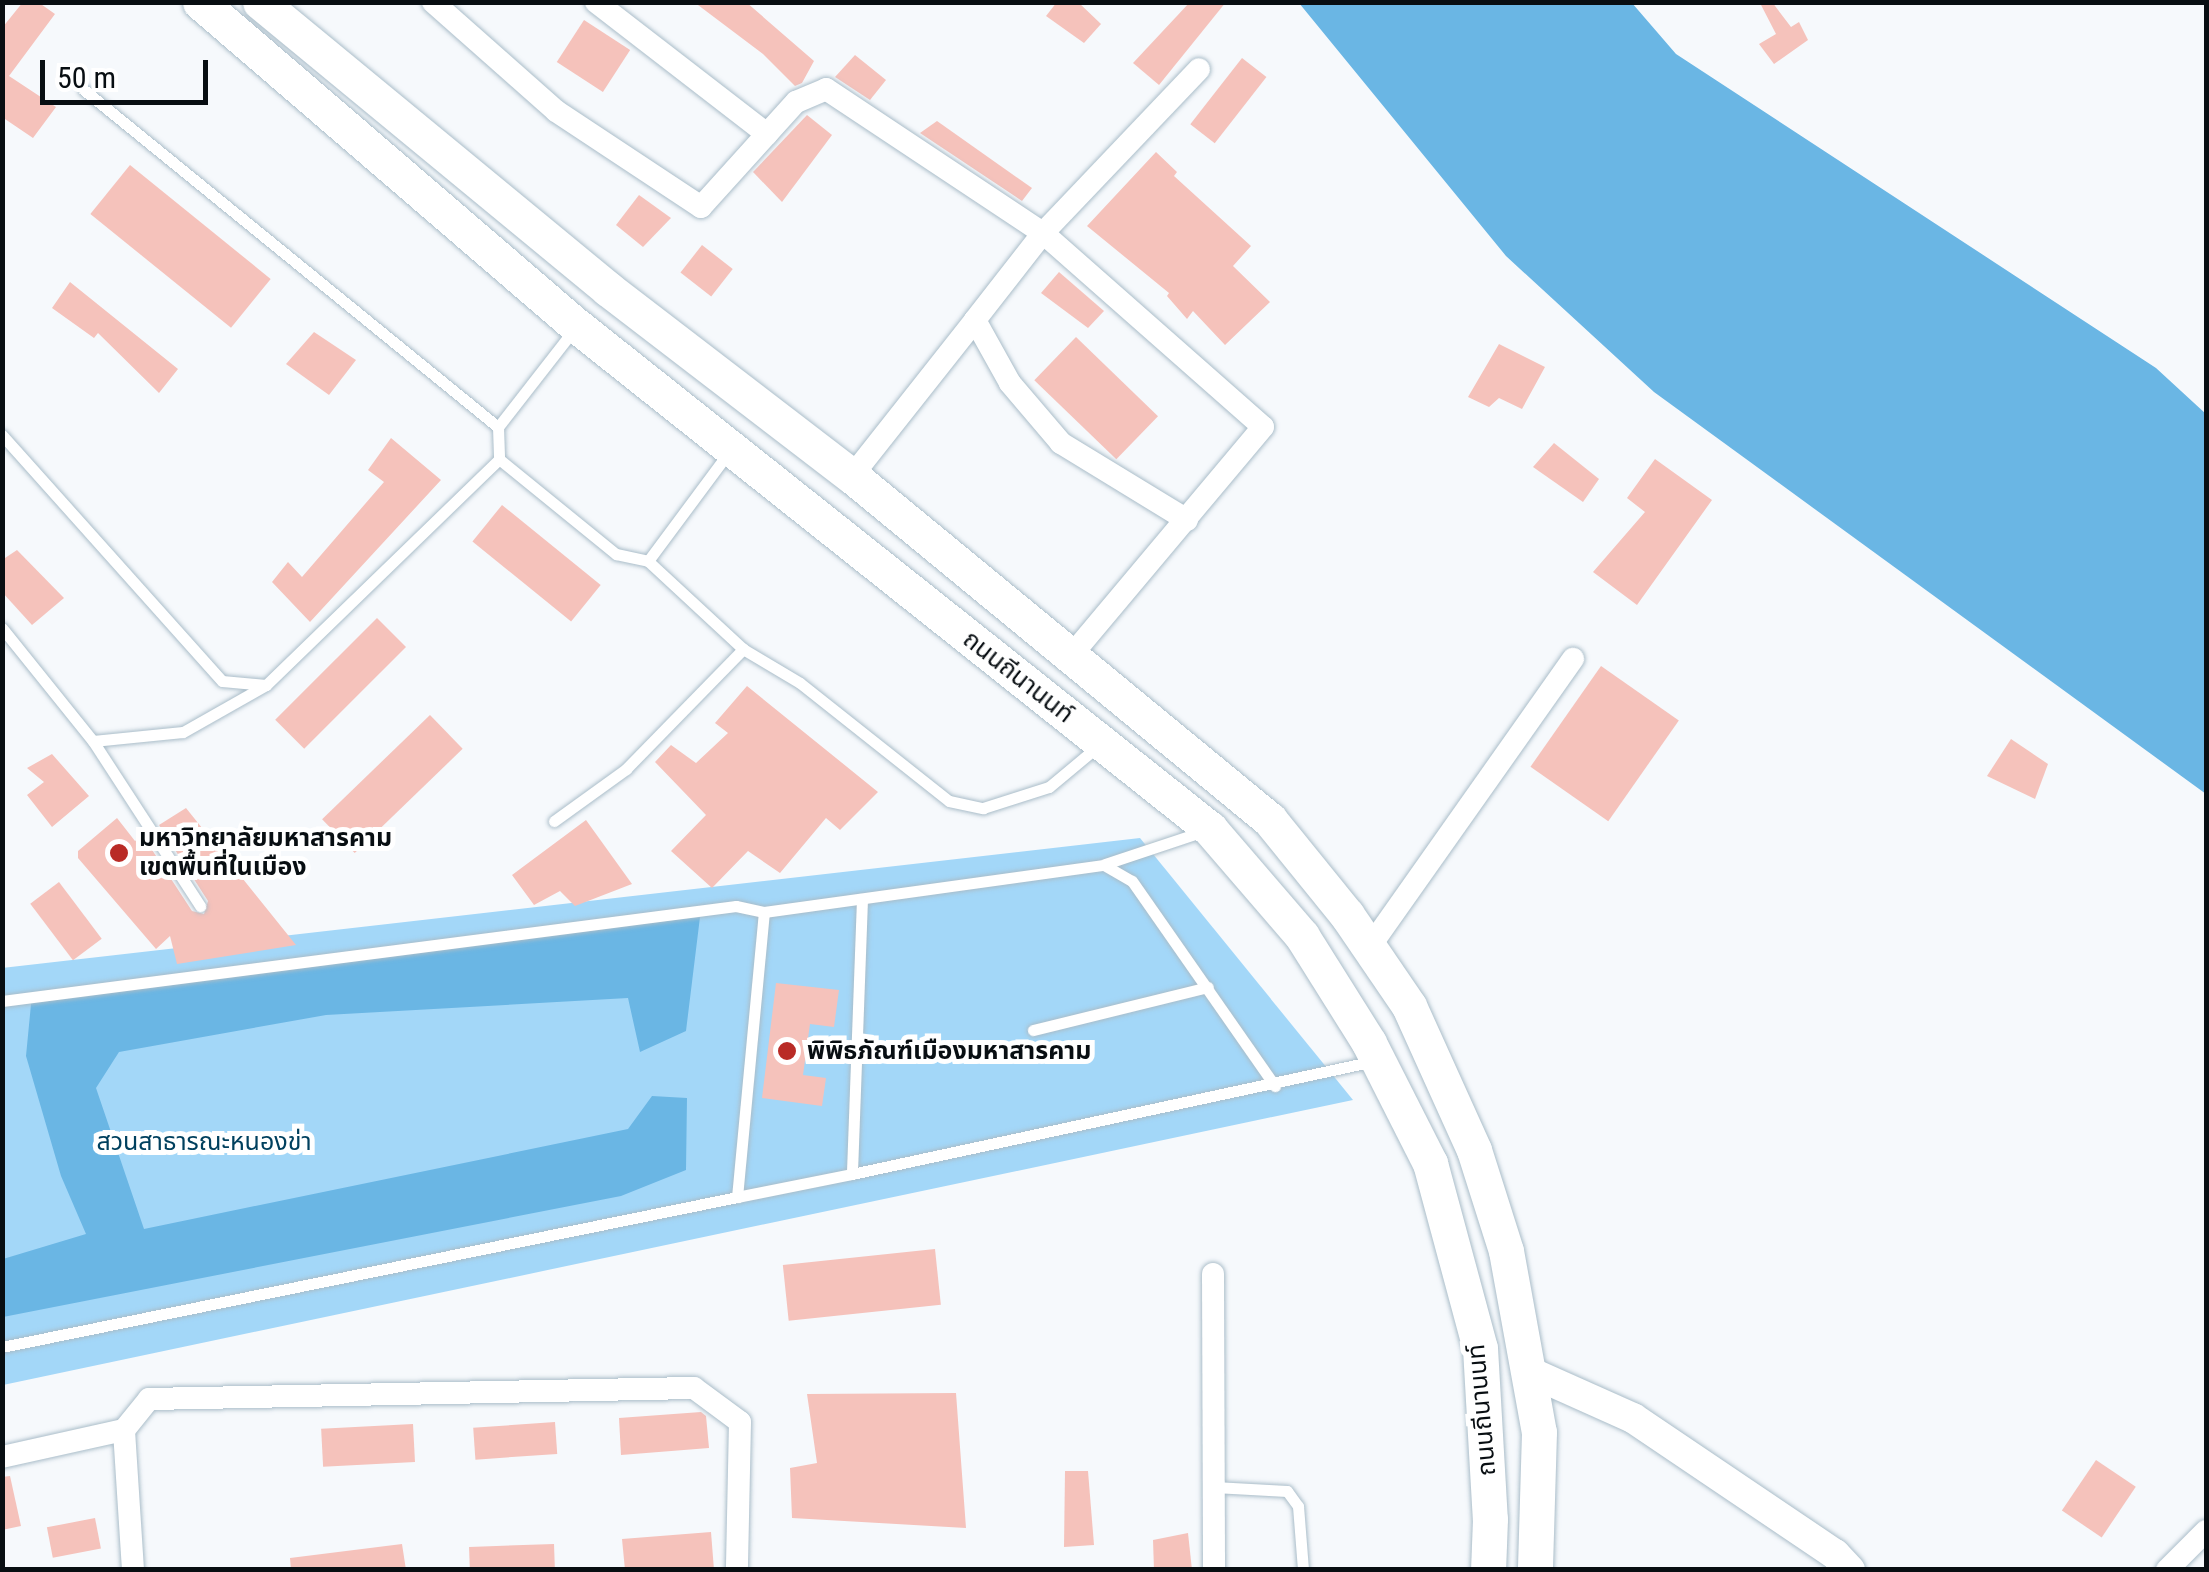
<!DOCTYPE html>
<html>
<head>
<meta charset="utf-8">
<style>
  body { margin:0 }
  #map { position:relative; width:2209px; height:1572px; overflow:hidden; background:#f6f9fc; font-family:"Roboto Condensed","Noto Sans Thai",sans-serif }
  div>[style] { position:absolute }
  .green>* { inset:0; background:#a3d7f8 }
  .water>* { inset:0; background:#6ab6e4 }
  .building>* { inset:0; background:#f5c2bb; transform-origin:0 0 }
  .roads { filter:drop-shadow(0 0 2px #aabdc9) drop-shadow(0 0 2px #aabdc9) }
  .lane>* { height:11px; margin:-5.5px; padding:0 5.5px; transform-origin:5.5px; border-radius:5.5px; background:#fff }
  .street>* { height:22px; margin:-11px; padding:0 11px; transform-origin:11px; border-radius:11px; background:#fff }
  .secondary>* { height:30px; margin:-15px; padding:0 15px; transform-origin:15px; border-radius:15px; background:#fff }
  .primary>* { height:35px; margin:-17.5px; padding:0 17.5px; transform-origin:17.5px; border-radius:17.5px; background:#fff }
  .dots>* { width:28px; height:28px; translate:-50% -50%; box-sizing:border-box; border:5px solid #fff; border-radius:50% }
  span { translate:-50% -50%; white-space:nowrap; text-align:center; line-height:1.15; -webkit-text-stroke:10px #fff; paint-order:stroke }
  .street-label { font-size:25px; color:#080e12 }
  .poi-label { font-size:25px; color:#080e12; font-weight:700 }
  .left { translate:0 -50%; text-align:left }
  .park-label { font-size:25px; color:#00405e }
  .frame { position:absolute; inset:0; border:5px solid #080e12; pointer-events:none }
  .scale { position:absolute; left:40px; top:60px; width:168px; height:45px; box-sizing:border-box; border:5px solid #080e12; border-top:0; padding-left:12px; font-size:30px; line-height:35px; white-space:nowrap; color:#080e12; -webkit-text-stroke:8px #fff; paint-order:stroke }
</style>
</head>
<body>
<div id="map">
  <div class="green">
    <i style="clip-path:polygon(1140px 838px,1353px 1100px,3px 1385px,2px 968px)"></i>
  </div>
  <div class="water">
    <i style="clip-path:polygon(1299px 3px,1632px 3px,1676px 54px,2156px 368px,2206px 414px,2206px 794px,1654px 392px,1506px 256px)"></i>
    <i style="clip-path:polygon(700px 917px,686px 1031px,640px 1052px,628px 998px,326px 1015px,119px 1052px,96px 1088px,144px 1229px,628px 1129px,652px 1096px,687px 1098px,686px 1170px,621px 1196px,3px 1317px,3px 1259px,86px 1234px,61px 1176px,26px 1056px,32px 994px)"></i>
  </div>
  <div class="building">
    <i style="clip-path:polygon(23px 2px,38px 2px,55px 14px,9px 76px,56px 107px,33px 138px,2px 117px,2px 28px)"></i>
    <i style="clip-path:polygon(694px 2px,746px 2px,814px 61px,802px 83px,795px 86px,763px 54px)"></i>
    <i style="clip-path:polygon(1057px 2px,1078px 2px,1101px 24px,1084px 43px,1046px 16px)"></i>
    <i style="clip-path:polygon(1190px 2px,1226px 2px,1159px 85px,1133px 63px)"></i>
    <i style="clip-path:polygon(1772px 2px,1791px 27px,1799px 22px,1808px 40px,1774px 64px,1759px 44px,1776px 34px,1760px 3px)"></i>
    <i style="left:584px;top:20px;width:55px;height:50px;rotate:33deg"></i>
    <i style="clip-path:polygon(855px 55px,886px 80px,870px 100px,835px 77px)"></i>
    <i style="left:1242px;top:58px;width:31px;height:84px;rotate:38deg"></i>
    <i style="clip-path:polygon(807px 115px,832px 135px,782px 202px,753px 172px)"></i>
    <i style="clip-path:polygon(937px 121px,1032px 188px,1022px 201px,920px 133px)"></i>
    <i style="clip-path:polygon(1156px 152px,1177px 172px,1174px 176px,1251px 246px,1233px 266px,1270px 302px,1225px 345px,1193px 311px,1187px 319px,1167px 296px,1169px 293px,1087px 226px)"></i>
    <i style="left:130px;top:165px;width:181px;height:63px;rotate:39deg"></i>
    <i style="clip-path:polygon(639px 195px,671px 218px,643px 247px,616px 225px)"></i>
    <i style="left:702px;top:245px;width:39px;height:35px;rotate:38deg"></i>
    <i style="clip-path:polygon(1059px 272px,1104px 311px,1088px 328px,1041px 293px)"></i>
    <i style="clip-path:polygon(70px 282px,178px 369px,159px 393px,98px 333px,94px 338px,52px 308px)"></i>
    <i style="clip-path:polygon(314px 332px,356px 360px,329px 395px,286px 364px)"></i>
    <i style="left:1076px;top:337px;width:114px;height:60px;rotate:44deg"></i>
    <i style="clip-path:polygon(1499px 344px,1545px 367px,1522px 409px,1499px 398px,1489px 407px,1468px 397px)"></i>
    <i style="clip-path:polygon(391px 438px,441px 480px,310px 622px,272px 582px,288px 562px,302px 577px,384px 482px,368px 470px)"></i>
    <i style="clip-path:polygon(1554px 443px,1599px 479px,1583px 502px,1533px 467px)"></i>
    <i style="clip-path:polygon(1655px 459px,1712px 500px,1637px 605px,1593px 572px,1645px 512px,1627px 498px)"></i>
    <i style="left:502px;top:505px;width:127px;height:47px;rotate:39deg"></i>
    <i style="clip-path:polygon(17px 550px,64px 598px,32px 625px,2px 592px,2px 560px)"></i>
    <i style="left:377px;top:618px;width:41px;height:144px;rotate:45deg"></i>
    <i style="left:1601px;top:666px;width:95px;height:123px;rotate:35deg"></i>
    <i style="clip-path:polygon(747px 686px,878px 792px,840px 830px,826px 818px,780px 873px,748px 851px,712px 888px,671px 851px,706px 815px,655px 762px,671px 745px,696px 763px,728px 733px,715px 723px)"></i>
    <i style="left:430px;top:715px;width:47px;height:150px;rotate:46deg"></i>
    <i style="clip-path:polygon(2011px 739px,2048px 764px,2035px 799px,1987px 776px)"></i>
    <i style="clip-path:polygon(52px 754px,89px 796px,52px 827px,27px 795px,44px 782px,27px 768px)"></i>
    <i style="clip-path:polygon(186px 808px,296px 945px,177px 964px,170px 936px,156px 949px,78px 858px,78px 851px,117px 818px,135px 841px,143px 836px,192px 911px,204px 914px,208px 901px,159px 825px)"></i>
    <i style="clip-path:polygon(586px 820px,632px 884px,575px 906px,560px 891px,534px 905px,512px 875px)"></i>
    <i style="left:59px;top:882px;width:71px;height:36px;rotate:53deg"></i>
    <i style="clip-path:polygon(776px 983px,839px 990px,834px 1027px,810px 1024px,803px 1075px,826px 1078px,822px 1106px,762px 1098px)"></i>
    <i style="left:935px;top:1249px;width:56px;height:153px;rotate:84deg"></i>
    <i style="clip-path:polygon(956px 1393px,966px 1528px,792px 1518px,790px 1468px,817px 1463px,807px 1394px)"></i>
    <i style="clip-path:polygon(701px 1412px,706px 1416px,709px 1448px,621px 1455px,619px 1418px)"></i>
    <i style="left:555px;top:1422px;width:32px;height:82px;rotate:86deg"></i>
    <i style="left:413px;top:1424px;width:38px;height:92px;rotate:87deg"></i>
    <i style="left:2096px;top:1460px;width:48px;height:61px;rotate:34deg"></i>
    <i style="clip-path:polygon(1065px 1471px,1088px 1471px,1094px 1545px,1064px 1547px)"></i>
    <i style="clip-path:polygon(10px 1476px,21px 1526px,2px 1530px,2px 1477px)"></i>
    <i style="left:95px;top:1518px;width:31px;height:49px;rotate:79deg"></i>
    <i style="clip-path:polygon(711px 1532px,714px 1570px,625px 1570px,622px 1539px)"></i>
    <i style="clip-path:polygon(1188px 1533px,1192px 1570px,1154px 1570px,1153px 1540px)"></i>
    <i style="clip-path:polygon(402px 1544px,406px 1570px,291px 1570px,290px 1558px)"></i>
    <i style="left:554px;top:1544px;width:26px;height:85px;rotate:88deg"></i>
  </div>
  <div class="roads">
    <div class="lane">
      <i style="left:84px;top:90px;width:534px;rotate:39.15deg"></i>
      <i style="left:498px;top:427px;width:32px;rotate:88deg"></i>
      <i style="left:499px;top:459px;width:151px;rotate:39.1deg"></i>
      <i style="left:616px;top:554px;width:33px;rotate:12deg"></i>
      <i style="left:648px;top:561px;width:136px;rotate:-53.4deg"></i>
      <i style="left:498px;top:427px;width:125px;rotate:-52.1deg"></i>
      <i style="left:2px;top:435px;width:330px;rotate:48.2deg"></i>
      <i style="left:222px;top:681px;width:44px;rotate:5.2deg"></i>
      <i style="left:266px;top:685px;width:325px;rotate:-44.1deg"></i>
      <i style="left:648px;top:561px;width:129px;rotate:42.8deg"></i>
      <i style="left:743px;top:649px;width:66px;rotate:30.8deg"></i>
      <i style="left:800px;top:683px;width:190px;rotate:38.4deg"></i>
      <i style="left:949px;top:801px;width:35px;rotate:12deg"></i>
      <i style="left:983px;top:808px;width:69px;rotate:-17.7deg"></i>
      <i style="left:1049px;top:787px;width:64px;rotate:-39.9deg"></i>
      <i style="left:2px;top:628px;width:145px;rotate:51.2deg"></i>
      <i style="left:93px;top:741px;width:90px;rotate:-5.7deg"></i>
      <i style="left:183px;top:732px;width:95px;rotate:-29.5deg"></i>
      <i style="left:93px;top:741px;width:197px;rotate:57deg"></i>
      <i style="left:554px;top:821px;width:89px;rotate:-35.8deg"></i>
      <i style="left:626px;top:769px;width:168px;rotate:-45.7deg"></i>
      <i style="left:1105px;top:864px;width:101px;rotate:-18.4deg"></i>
      <i style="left:862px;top:899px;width:275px;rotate:92.1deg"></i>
      <i style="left:852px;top:1174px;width:534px;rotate:-12.21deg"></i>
      <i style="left:2px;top:1001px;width:740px;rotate:-7.37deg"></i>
      <i style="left:736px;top:906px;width:29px;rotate:12deg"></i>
      <i style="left:1033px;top:1030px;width:180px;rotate:-13.8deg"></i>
      <i style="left:852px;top:1174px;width:117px;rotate:168.7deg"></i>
      <i style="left:737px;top:1197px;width:286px;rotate:-84.6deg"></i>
      <i style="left:764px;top:912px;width:343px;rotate:-7.9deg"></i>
      <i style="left:1104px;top:865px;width:32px;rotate:30deg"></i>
      <i style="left:1132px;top:881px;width:250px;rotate:55.1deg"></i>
      <i style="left:2px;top:1347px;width:750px;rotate:-11.53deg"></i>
      <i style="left:1214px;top:1487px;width:73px;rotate:3.1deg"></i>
      <i style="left:1287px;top:1491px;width:19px;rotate:54deg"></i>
      <i style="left:1298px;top:1506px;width:64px;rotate:85.5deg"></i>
    </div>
    <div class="street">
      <i style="left:433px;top:2px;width:164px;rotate:41.5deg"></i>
      <i style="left:556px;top:111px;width:174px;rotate:33.5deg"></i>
      <i style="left:701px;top:207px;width:142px;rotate:-47.9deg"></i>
      <i style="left:796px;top:102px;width:33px;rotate:-23deg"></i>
      <i style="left:826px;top:89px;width:260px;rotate:33.6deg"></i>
      <i style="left:1043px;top:233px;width:293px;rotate:41.4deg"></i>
      <i style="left:1263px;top:427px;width:299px;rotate:130deg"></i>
      <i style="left:596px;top:2px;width:216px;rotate:37.7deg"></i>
      <i style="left:852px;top:476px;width:199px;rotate:-51.7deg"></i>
      <i style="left:1187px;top:520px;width:148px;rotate:-148.6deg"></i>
      <i style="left:1061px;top:443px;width:79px;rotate:-130.4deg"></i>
      <i style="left:1010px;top:383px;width:72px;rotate:-119.1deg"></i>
      <i style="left:975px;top:320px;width:110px;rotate:-52deg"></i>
      <i style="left:1043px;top:233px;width:226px;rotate:-46.4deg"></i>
      <i style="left:1369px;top:948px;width:354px;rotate:-54.8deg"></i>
      <i style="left:1213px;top:1274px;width:296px;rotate:89.8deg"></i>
      <i style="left:2px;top:1457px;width:125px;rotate:-12.5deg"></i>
      <i style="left:133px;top:1570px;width:140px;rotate:-93.7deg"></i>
      <i style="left:124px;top:1430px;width:40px;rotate:-51deg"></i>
      <i style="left:149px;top:1399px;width:545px;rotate:-1.16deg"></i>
      <i style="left:694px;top:1388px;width:57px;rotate:36.5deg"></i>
      <i style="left:740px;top:1422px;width:148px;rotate:91.2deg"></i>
      <i style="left:2167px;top:1570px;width:55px;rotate:-45deg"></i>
    </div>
    <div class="secondary">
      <i style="left:1530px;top:1372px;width:113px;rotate:24.1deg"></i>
      <i style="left:1633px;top:1418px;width:244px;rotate:34deg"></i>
      <i style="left:1835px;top:1554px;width:22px;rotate:47deg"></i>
    </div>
    <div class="primary">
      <i style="left:200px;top:2px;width:497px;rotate:40.7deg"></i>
      <i style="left:577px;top:326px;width:809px;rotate:38.47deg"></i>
      <i style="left:1210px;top:829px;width:141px;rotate:49.3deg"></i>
      <i style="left:1302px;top:936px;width:126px;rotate:57.9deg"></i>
      <i style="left:1369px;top:1043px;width:135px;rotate:63.1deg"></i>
      <i style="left:1430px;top:1163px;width:192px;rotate:74.9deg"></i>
      <i style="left:1480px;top:1348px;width:171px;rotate:86.7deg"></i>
      <i style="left:1490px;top:1519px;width:51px;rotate:92.2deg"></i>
      <i style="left:260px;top:2px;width:451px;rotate:39.5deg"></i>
      <i style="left:608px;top:289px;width:307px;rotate:37.5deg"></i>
      <i style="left:852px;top:476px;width:541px;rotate:39.45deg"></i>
      <i style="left:1270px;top:820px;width:122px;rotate:51deg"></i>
      <i style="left:1347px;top:915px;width:110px;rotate:55.7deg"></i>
      <i style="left:1409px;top:1006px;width:158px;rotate:65.7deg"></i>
      <i style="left:1474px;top:1150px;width:106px;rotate:72.4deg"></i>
      <i style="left:1506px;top:1251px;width:184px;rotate:79.7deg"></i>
      <i style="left:1539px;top:1432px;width:138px;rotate:91.7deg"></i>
    </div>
  </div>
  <div class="dots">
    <i style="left:119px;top:853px;background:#b92b26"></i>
    <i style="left:787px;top:1051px;background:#b92b26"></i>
  </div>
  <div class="street-label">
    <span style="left:1018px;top:677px;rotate:38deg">ถนนถีนานนท์</span>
    <span style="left:1482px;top:1410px;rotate:-95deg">ถนนถีนานนท์</span>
  </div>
  <div class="poi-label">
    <span class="left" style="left:139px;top:853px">มหาวิทยาลัยมหาสารคาม<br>เขตพื้นที่ในเมือง</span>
    <span class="left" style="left:807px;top:1051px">พิพิธภัณฑ์เมืองมหาสารคาม</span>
  </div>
  <div class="park-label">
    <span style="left:204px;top:1142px">สวนสาธารณะหนองข่า</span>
  </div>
  <div class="frame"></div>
  <div class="scale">50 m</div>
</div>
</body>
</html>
